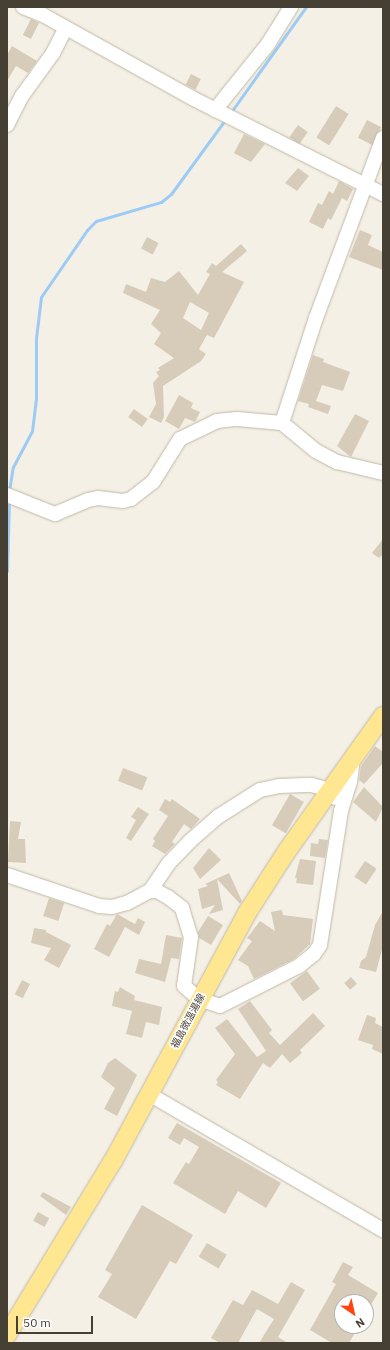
<!DOCTYPE html>
<html>
<head>
<meta charset="utf-8">
<style>
  body { margin:0 }
  #map { position:relative; width:390px; height:1350px; overflow:hidden; background:#f4f0e5; font-family:"IBM Plex Sans","Noto Sans JP",sans-serif }
  div>[style] { position:absolute }
  .stream>* { height:3px; margin:-1.5px; padding:0 1.5px; transform-origin:1.5px; border-radius:1.5px; background:#9ccbf5 }
  .building>* { inset:0; background:#d6ccb9; transform-origin:0 0 }
  .roads { filter:drop-shadow(0 0 1px #c0b9a7) drop-shadow(0 0 1px #c0b9a7) }
  .minor>* { height:14px; margin:-7px; padding:0 7px; transform-origin:7px; border-radius:7px; background:#fff }
  .major>* { height:18px; margin:-9px; padding:0 9px; transform-origin:9px; border-radius:9px; background:#ffe792 }
  span { translate:-50% -50%; white-space:nowrap; text-align:center; line-height:1.15; -webkit-text-stroke:3px #fff; paint-order:stroke }
  .street-label { font-size:10px; color:#464034 }
  .frame { position:absolute; inset:0; border:8px solid #464034; pointer-events:none }
  .north { position:absolute; left:334px; top:1294px; width:40px; height:40px; box-sizing:border-box; background:#fff; border:1px solid #b5b3ae; border-radius:50%; rotate:146deg; font-size:11px; font-weight:700; line-height:16px; text-align:center; color:#464034 }
  .north::after { content:''; display:block; margin:auto; width:14px; height:18px; background:#ff4410; clip-path:polygon(50% 0,100% 100%,50% 72%,0 100%) }
  .scale { position:absolute; left:16px; top:1316px; width:77px; height:18px; box-sizing:border-box; border:2px solid #464034; border-top:0; padding-left:5px; font-size:12px; line-height:14px; white-space:nowrap; color:#464034; -webkit-text-stroke:3px #fff; paint-order:stroke }
</style>
</head>
<body>
<div id="map">
  <div class="stream">
    <i style="left:231px;top:112px;width:129px;rotate:-54.5deg"></i>
    <i style="left:9px;top:491px;width:24px;rotate:-81deg"></i>
    <i style="left:13px;top:467px;width:41px;rotate:-62.2deg"></i>
    <i style="left:32px;top:431px;width:32px;rotate:-83deg"></i>
    <i style="left:36px;top:399px;width:61px;rotate:-90deg"></i>
    <i style="left:36px;top:338px;width:41px;rotate:-83deg"></i>
    <i style="left:41px;top:297px;width:81px;rotate:-55.5deg"></i>
    <i style="left:87px;top:230px;width:13px;rotate:-45deg"></i>
    <i style="left:96px;top:221px;width:68px;rotate:-16.3deg"></i>
    <i style="left:161px;top:202px;width:13px;rotate:-39deg"></i>
    <i style="left:171px;top:194px;width:92px;rotate:-53.9deg"></i>
    <i style="left:7px;top:571px;width:70px;rotate:-88.4deg"></i>
  </div>
  <div class="building">
    <i style="left:31px;top:19px;width:9px;height:18px;rotate:27deg"></i>
    <i style="clip-path:polygon(12px 46px,37px 61px,28px 73px,16px 66px,7px 81px,7px 55px)"></i>
    <i style="left:191px;top:74px;width:11px;height:12px;rotate:27deg"></i>
    <i style="left:336px;top:106px;width:15px;height:37px;rotate:32deg"></i>
    <i style="left:367px;top:120px;width:16px;height:20px;rotate:27deg"></i>
    <i style="left:298px;top:125px;width:12px;height:15px;rotate:35deg"></i>
    <i style="clip-path:polygon(244px 134px,265px 144px,251px 162px,234px 153px)"></i>
    <i style="clip-path:polygon(298px 168px,309px 176px,297px 191px,285px 183px)"></i>
    <i style="clip-path:polygon(339px 181px,353px 189px,347px 201px,342px 198px,331px 220px,328px 218px,323px 229px,309px 222px,318px 203px,322px 205px,329px 191px,333px 194px)"></i>
    <i style="clip-path:polygon(360px 230px,372px 235px,368px 245px,383px 252px,383px 270px,349px 257px)"></i>
    <i style="left:147px;top:237px;width:13px;height:13px;rotate:27deg"></i>
    <i style="clip-path:polygon(evenodd,241px 244px,247px 251px,222px 272px,244px 282px,214px 338px,207px 335px,199px 349px,206px 354px,201px 361px,163px 386px,164px 417px,161px 423px,149px 417px,156px 404px,153px 383px,159px 376px,156px 372px,160px 370px,158px 368px,174px 358px,154px 344px,161px 333px,151px 324px,160px 310px,123px 293px,126px 284px,146px 292px,151px 278px,165px 282px,179px 271px,198px 295px,210px 274px,206px 272px,212px 263px,216px 266px,241px 244px,190px 302px,209px 313px,201px 330px,183px 318px,190px 302px)"></i>
    <i style="clip-path:polygon(313px 355px,324px 359px,323px 362px,350px 372px,343px 391px,322px 385px,316px 401px,331px 406px,328px 414px,308px 407px,309px 404px,298px 401px)"></i>
    <i style="clip-path:polygon(179px 395px,193px 403px,191px 408px,200px 412px,195px 422px,185px 418px,179px 429px,165px 421px)"></i>
    <i style="left:134px;top:409px;width:17px;height:10px;rotate:36deg"></i>
    <i style="clip-path:polygon(355px 414px,369px 421px,351px 457px,337px 446px)"></i>
    <i style="clip-path:polygon(383px 539px,383px 554px,379px 558px,372px 553px)"></i>
    <i style="clip-path:polygon(375px 746px,383px 752px,383px 763px,364px 784px,359px 780px,361px 766px)"></i>
    <i style="left:123px;top:768px;width:26px;height:14px;rotate:21deg"></i>
    <i style="clip-path:polygon(364px 787px,383px 807px,376px 822px,353px 802px)"></i>
    <i style="left:290px;top:794px;width:16px;height:36px;rotate:30deg"></i>
    <i style="clip-path:polygon(165px 799px,170px 802px,172px 799px,200px 819px,191px 829px,184px 824px,172px 842px,175px 844px,165px 854px,152px 846px,155px 841px,153px 839px,168px 816px,159px 810px)"></i>
    <i style="clip-path:polygon(138px 807px,149px 814px,131px 841px,126px 838px,136px 820px,131px 817px)"></i>
    <i style="clip-path:polygon(10px 821px,21px 822px,18px 839px,25px 839px,26px 863px,8px 862px)"></i>
    <i style="clip-path:polygon(319px 839px,328px 840px,325px 858px,310px 856px,311px 843px,318px 844px)"></i>
    <i style="clip-path:polygon(209px 848px,221px 860px,200px 879px,193px 868px)"></i>
    <i style="clip-path:polygon(300px 859px,316px 861px,313px 885px,296px 883px,297px 878px,295px 878px)"></i>
    <i style="left:365px;top:861px;width:14px;height:19px;rotate:34deg"></i>
    <i style="clip-path:polygon(229px 873px,242px 901px,240px 904px,217px 879px,223px 910px,209px 914px,215px 905px,202px 909px,198px 889px,208px 886px,205px 884px)"></i>
    <i style="left:49px;top:898px;width:16px;height:19px;rotate:18deg"></i>
    <i style="clip-path:polygon(282px 910px,283px 915px,313px 919px,310px 944px,294px 959px,254px 979px,248px 966px,238px 960px,252px 941px,247px 938px,260px 921px,275px 931px,271px 912px)"></i>
    <i style="clip-path:polygon(383px 911px,383px 946px,376px 972px,359px 968px,361px 961px,366px 957px,375px 925px)"></i>
    <i style="clip-path:polygon(117px 914px,135px 924px,138px 918px,145px 922px,139px 935px,125px 927px,109px 957px,94px 949px,107px 924px,110px 926px)"></i>
    <i style="clip-path:polygon(208px 916px,223px 925px,211px 945px,199px 938px,198px 932px)"></i>
    <i style="clip-path:polygon(34px 928px,46px 930px,46px 932px,71px 945px,59px 968px,44px 960px,51px 948px,31px 943px)"></i>
    <i style="clip-path:polygon(166px 935px,182px 938px,179px 959px,171px 958px,165px 982px,135px 973px,139px 959px,161px 964px)"></i>
    <i style="left:307px;top:971px;width:22px;height:21px;rotate:54deg"></i>
    <i style="left:351px;top:977px;width:9px;height:9px;rotate:49deg"></i>
    <i style="left:22px;top:980px;width:9px;height:16px;rotate:27deg"></i>
    <i style="clip-path:polygon(120px 987px,135px 996px,134px 1000px,162px 1007px,159px 1025px,146px 1022px,142px 1038px,126px 1034px,132px 1011px,112px 1006px,115px 991px,118px 992px)"></i>
    <i style="clip-path:polygon(250px 1001px,272px 1030px,269px 1033px,280px 1045px,313px 1013px,325px 1026px,300px 1050px,302px 1053px,290px 1063px,282px 1054px,270px 1068px,263px 1063px,240px 1099px,216px 1085px,218px 1082px,216px 1080px,235px 1054px,215px 1028px,227px 1019px,257px 1057px,266px 1051px,238px 1009px)"></i>
    <i style="clip-path:polygon(367px 1015px,376px 1018px,375px 1023px,383px 1027px,383px 1054px,372px 1049px,373px 1045px,358px 1040px)"></i>
    <i style="clip-path:polygon(115px 1058px,137px 1075px,117px 1116px,104px 1109px,115px 1088px,101px 1077px,108px 1063px)"></i>
    <i style="clip-path:polygon(177px 1123px,281px 1183px,266px 1208px,238px 1191px,225px 1214px,173px 1183px,186px 1162px,189px 1164px,199px 1147px,184px 1138px,180px 1145px,168px 1138px)"></i>
    <i style="clip-path:polygon(43px 1192px,71px 1207px,66px 1215px,40px 1196px)"></i>
    <i style="clip-path:polygon(142px 1205px,193px 1235px,176px 1264px,170px 1261px,136px 1319px,98px 1297px,112px 1274px,105px 1270px)"></i>
    <i style="left:38px;top:1212px;width:13px;height:10px;rotate:29deg"></i>
    <i style="left:207px;top:1243px;width:23px;height:16px;rotate:31deg"></i>
    <i style="clip-path:polygon(343px 1262px,353px 1267px,348px 1275px,378px 1293px,366px 1313px,366px 1302px,342px 1302px,342px 1326px,359px 1326px,349px 1343px,332px 1343px,310px 1330px,336px 1284px,332px 1282px)"></i>
    <i style="clip-path:polygon(291px 1282px,305px 1290px,278px 1337px,288px 1343px,259px 1343px,274px 1319px,257px 1309px,238px 1343px,220px 1343px,211px 1338px,233px 1300px,243px 1305px,252px 1290px,278px 1304px)"></i>
  </div>
  <div class="roads">
    <div class="minor">
      <i style="left:23px;top:7px;width:22px;rotate:22deg"></i>
      <i style="left:43px;top:15px;width:173px;rotate:29.1deg"></i>
      <i style="left:194px;top:99px;width:212px;rotate:26.7deg"></i>
      <i style="left:215px;top:110px;width:85px;rotate:-51.2deg"></i>
      <i style="left:268px;top:44px;width:44px;rotate:-58.1deg"></i>
      <i style="left:7px;top:125px;width:33px;rotate:-63deg"></i>
      <i style="left:22px;top:96px;width:53px;rotate:-54.2deg"></i>
      <i style="left:53px;top:53px;width:28px;rotate:-63deg"></i>
      <i style="left:282px;top:423px;width:110px;rotate:-72.1deg"></i>
      <i style="left:316px;top:318px;width:192px;rotate:-69.6deg"></i>
      <i style="left:7px;top:495px;width:52px;rotate:21.6deg"></i>
      <i style="left:55px;top:514px;width:36px;rotate:-23deg"></i>
      <i style="left:88px;top:500px;width:10px;rotate:-11deg"></i>
      <i style="left:98px;top:498px;width:25px;rotate:7deg"></i>
      <i style="left:123px;top:501px;width:8px;rotate:-14deg"></i>
      <i style="left:131px;top:499px;width:28px;rotate:-38deg"></i>
      <i style="left:153px;top:482px;width:51px;rotate:-57.9deg"></i>
      <i style="left:180px;top:439px;width:41px;rotate:-25.9deg"></i>
      <i style="left:217px;top:421px;width:20px;rotate:-6deg"></i>
      <i style="left:237px;top:419px;width:45px;rotate:5.1deg"></i>
      <i style="left:282px;top:423px;width:44px;rotate:39.5deg"></i>
      <i style="left:316px;top:451px;width:24px;rotate:28deg"></i>
      <i style="left:337px;top:462px;width:47px;rotate:13.4deg"></i>
      <i style="left:7px;top:875px;width:97px;rotate:18.6deg"></i>
      <i style="left:99px;top:906px;width:13px;rotate:4deg"></i>
      <i style="left:112px;top:907px;width:16px;rotate:-15deg"></i>
      <i style="left:127px;top:903px;width:26px;rotate:-28deg"></i>
      <i style="left:150px;top:891px;width:7px"></i>
      <i style="left:157px;top:891px;width:13px;rotate:29deg"></i>
      <i style="left:168px;top:897px;width:18px;rotate:38deg"></i>
      <i style="left:182px;top:908px;width:30px;rotate:73deg"></i>
      <i style="left:191px;top:937px;width:49px;rotate:98.1deg"></i>
      <i style="left:184px;top:986px;width:20px;rotate:41deg"></i>
      <i style="left:199px;top:999px;width:22px;rotate:18deg"></i>
      <i style="left:220px;top:1006px;width:89px;rotate:-26.9deg"></i>
      <i style="left:299px;top:966px;width:19px;rotate:-39deg"></i>
      <i style="left:314px;top:954px;width:11px;rotate:-56deg"></i>
      <i style="left:320px;top:945px;width:136px;rotate:-81.1deg"></i>
      <i style="left:341px;top:811px;width:30px;rotate:-73deg"></i>
      <i style="left:350px;top:782px;width:24px;rotate:-83deg"></i>
      <i style="left:150px;top:891px;width:34px;rotate:-56deg"></i>
      <i style="left:169px;top:863px;width:30px;rotate:-46deg"></i>
      <i style="left:190px;top:841px;width:38px;rotate:-41deg"></i>
      <i style="left:219px;top:816px;width:49px;rotate:-32.4deg"></i>
      <i style="left:260px;top:790px;width:19px;rotate:-12deg"></i>
      <i style="left:279px;top:786px;width:33px;rotate:-2deg"></i>
      <i style="left:312px;top:785px;width:19px;rotate:16deg"></i>
      <i style="left:330px;top:790px;width:9px;rotate:58deg"></i>
      <i style="left:149px;top:1094px;width:271px;rotate:30.2deg"></i>
    </div>
    <div class="major">
      <i style="left:7px;top:1335px;width:204px;rotate:-58.7deg"></i>
      <i style="left:113px;top:1161px;width:282px;rotate:-61.6deg"></i>
      <i style="left:247px;top:913px;width:74px;rotate:-57.2deg"></i>
      <i style="left:287px;top:851px;width:166px;rotate:-54.6deg"></i>
    </div>
  </div>
  <div class="street-label">
    <span style="left:188px;top:1021px;rotate:-62deg">福島微温湯線</span>
  </div>
  <div class="frame"></div>
  <div class="north">N</div>
  <div class="scale">50 m</div>
</div>
</body>
</html>
